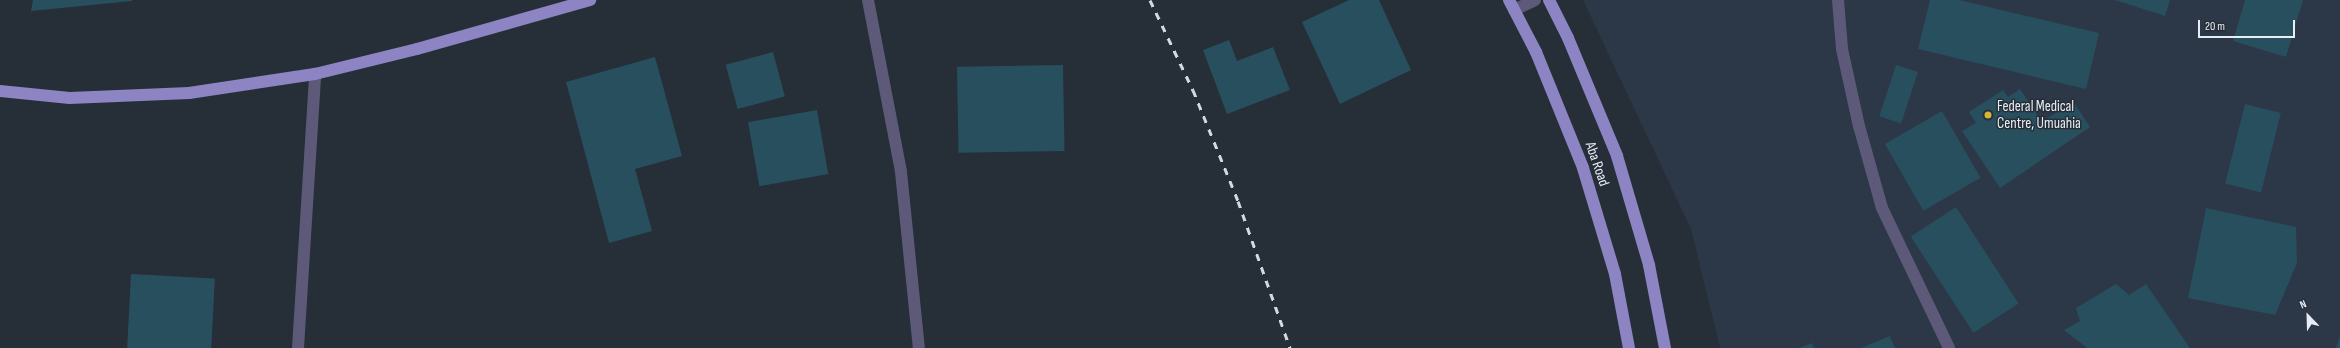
<!DOCTYPE html>
<html>
<head>
<meta charset="utf-8">
<style>
  body { margin:0 }
  #map { position:relative; width:2340px; height:348px; overflow:hidden; background:#262e38; font-family:"Sofia Sans Condensed",sans-serif }
  div>[style] { position:absolute }
  .built>* { inset:0; background:#2c3747 }
  .building>* { inset:0; background:#284f5e; transform-origin:0 0 }
  .minor>* { height:12px; margin:-6px; padding:0 6px; transform-origin:6px; border-radius:6px; background:#5d5a79 }
  .major>* { height:12px; margin:-6px; padding:0 6px; transform-origin:6px; border-radius:6px; background:#8c84c3 }
  .rail>* { height:3px; margin-top:-1.5px; transform-origin:0; background:repeating-linear-gradient(90deg,#d4d9e2 0 7px,transparent 0 14px) }
  .dots>* { width:11px; height:11px; translate:-50% -50%; box-sizing:border-box; border:2px solid #262e38; border-radius:50% }
  span { translate:-50% -50%; white-space:nowrap; text-align:center; line-height:1.15; -webkit-text-stroke:3px #262e38; paint-order:stroke }
  .poi-label { font-size:15px; color:#e8edf5 }
  .left { translate:0 -50%; text-align:left }
  .street-label { font-size:15px; color:#e8edf5 }
  .north { position:absolute; left:2288px; top:296px; width:40px; height:40px; -webkit-text-stroke:3px #262e38; paint-order:stroke; rotate:337deg; font-size:11px; font-weight:700; line-height:16px; text-align:center; color:#e8edf5 }
  .north::after { content:''; display:block; margin:auto; width:14px; height:18px; background:#e8edf5; clip-path:polygon(50% 0,100% 100%,50% 72%,0 100%) }
  .scale { position:absolute; left:2198px; top:20px; width:97px; height:18px; box-sizing:border-box; border:2px solid #e8edf5; border-top:0; padding-left:5px; font-size:12px; line-height:14px; white-space:nowrap; color:#e8edf5; -webkit-text-stroke:3px #262e38; paint-order:stroke }
</style>
</head>
<body>
<div id="map">
  <div class="built">
    <i style="clip-path:polygon(1583px 0,2340px 0,2340px 348px,1720px 348px,1691px 229px)"></i>
  </div>
  <div class="building">
    <i style="clip-path:polygon(33px 0,132px 0,132px 1px,31px 11px)"></i>
    <i style="clip-path:polygon(1349px 0,1379px 0,1411px 70px,1340px 104px,1302px 22px)"></i>
    <i style="clip-path:polygon(1930px 0,1959px 0,2099px 33px,2086px 89px,1918px 49px)"></i>
    <i style="clip-path:polygon(2115px 0,2170px 0,2165px 16px)"></i>
    <i style="clip-path:polygon(2245px 0,2303px 0,2286px 57px,2233px 41px)"></i>
    <i style="clip-path:polygon(1229px 40px,1237px 61px,1273px 47px,1290px 90px,1227px 114px,1203px 50px)"></i>
    <i style="left:773px;top:52px;width:46px;height:49px;rotate:75deg"></i>
    <i style="clip-path:polygon(655px 57px,682px 156px,635px 169px,652px 231px,609px 243px,566px 82px)"></i>
    <i style="left:1063px;top:65px;width:86px;height:106px;rotate:89deg"></i>
    <i style="left:1896px;top:65px;width:23px;height:54px;rotate:18deg"></i>
    <i style="clip-path:polygon(2020px 89px,2042px 122px,2073px 101px,2090px 127px,2000px 188px,1962px 131px,1976px 123px,1969px 112px,2003px 90px,2008px 97px)"></i>
    <i style="left:2245px;top:104px;width:37px;height:82px;rotate:14deg"></i>
    <i style="left:817px;top:110px;width:65px;height:70px;rotate:80deg"></i>
    <i style="left:1942px;top:111px;width:77px;height:66px;rotate:60deg"></i>
    <i style="left:1956px;top:207px;width:115px;height:54px;rotate:57deg"></i>
    <i style="clip-path:polygon(2206px 208px,2296px 227px,2297px 263px,2275px 315px,2188px 298px)"></i>
    <i style="left:131px;top:274px;width:84px;height:74px;rotate:3deg"></i>
    <i style="clip-path:polygon(2116px 284px,2129px 295px,2146px 284px,2190px 348px,2087px 348px,2064px 330px,2080px 321px,2076px 308px)"></i>
    <i style="clip-path:polygon(1890px 336px,1895px 348px,1861px 348px)"></i>
    <i style="clip-path:polygon(2340px 336px,2340px 348px,2336px 348px)"></i>
    <i style="clip-path:polygon(1812px 343px,1814px 348px,1799px 348px)"></i>
  </div>
  <div class="minor">
    <i style="left:868px;top:0;width:175px;rotate:79.1deg"></i>
    <i style="left:901px;top:172px;width:177px;rotate:84.2deg"></i>
    <i style="left:1838px;top:0;width:49px;rotate:85.3deg"></i>
    <i style="left:1842px;top:49px;width:79px;rotate:77.6deg"></i>
    <i style="left:1859px;top:126px;width:85px;rotate:74.3deg"></i>
    <i style="left:1882px;top:208px;width:155px;rotate:64.4deg"></i>
    <i style="left:1514px;top:10px;width:23px;rotate:-25deg"></i>
    <i style="left:298px;top:348px;width:275px;rotate:-86.4deg"></i>
  </div>
  <div class="major">
    <i style="left:1509px;top:0;width:59px;rotate:62.6deg"></i>
    <i style="left:1536px;top:52px;width:125px;rotate:67.9deg"></i>
    <i style="left:1583px;top:168px;width:111px;rotate:73.2deg"></i>
    <i style="left:1615px;top:274px;width:75px;rotate:79.3deg"></i>
    <i style="left:1549px;top:0;width:42px;rotate:63.4deg"></i>
    <i style="left:1568px;top:38px;width:128px;rotate:67.4deg"></i>
    <i style="left:1617px;top:156px;width:114px;rotate:73.6deg"></i>
    <i style="left:1649px;top:265px;width:85px;rotate:79.1deg"></i>
    <i style="left:0;top:91px;width:70px;rotate:5.7deg"></i>
    <i style="left:70px;top:98px;width:119px;rotate:-2.4deg"></i>
    <i style="left:189px;top:93px;width:127px;rotate:-8.6deg"></i>
    <i style="left:315px;top:74px;width:105px;rotate:-13.8deg"></i>
    <i style="left:417px;top:49px;width:180px;rotate:-15.8deg"></i>
  </div>
  <div class="rail">
    <i style="left:1150px;top:0;width:100px;rotate:64.5deg"></i>
    <i style="left:1193px;top:90px;width:120px;rotate:67.9deg"></i>
    <i style="left:1238px;top:201px;width:156px;rotate:70.5deg"></i>
  </div>
  <div class="dots">
    <i style="left:1988px;top:115px;background:#d5b535"></i>
  </div>
  <div class="poi-label">
    <span class="left" style="left:1997px;top:115px">Federal Medical<br>Centre, Umuahia</span>
  </div>
  <div class="street-label">
    <span style="left:1597px;top:164px;rotate:71deg">Aba Road</span>
  </div>
  <div class="north">N</div>
  <div class="scale">20 m</div>
</div>
</body>
</html>
